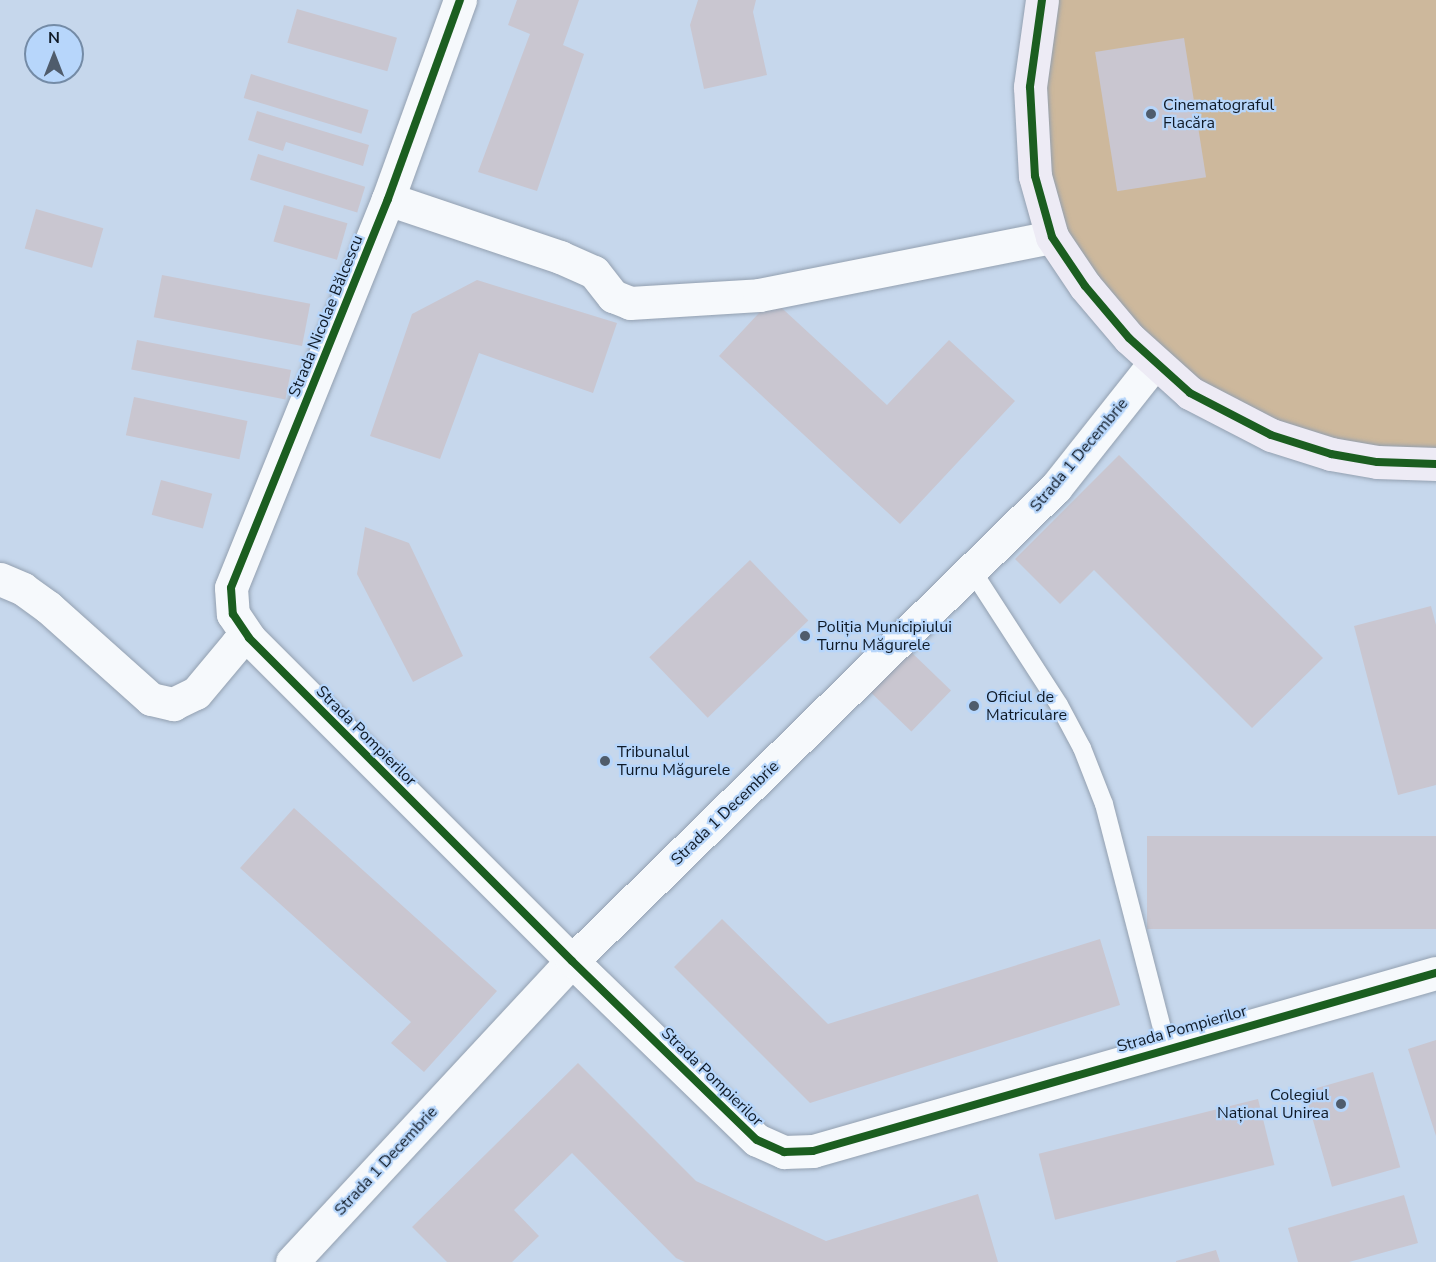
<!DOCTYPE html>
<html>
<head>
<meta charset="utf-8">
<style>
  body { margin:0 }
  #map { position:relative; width:1436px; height:1262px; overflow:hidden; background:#c6d7ec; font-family:"Nunito Sans",sans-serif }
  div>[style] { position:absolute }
  .green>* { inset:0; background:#cdb89c }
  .building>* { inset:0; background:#c9c6d0; transform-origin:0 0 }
  .roads { filter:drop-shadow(0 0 2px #93a0b0) drop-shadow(0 0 2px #93a0b0) }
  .service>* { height:18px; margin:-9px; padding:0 9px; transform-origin:9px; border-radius:9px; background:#f6f9fc }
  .minor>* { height:33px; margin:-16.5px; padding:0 16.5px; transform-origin:16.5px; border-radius:16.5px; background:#f6f9fc }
  .primary>* { height:33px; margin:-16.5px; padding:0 16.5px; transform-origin:16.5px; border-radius:16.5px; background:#edebf5 }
  .cycleway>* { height:8px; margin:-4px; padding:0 4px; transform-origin:4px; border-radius:4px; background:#1b5e20 }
  .dots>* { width:16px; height:16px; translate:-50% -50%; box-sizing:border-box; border:3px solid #b7d6fb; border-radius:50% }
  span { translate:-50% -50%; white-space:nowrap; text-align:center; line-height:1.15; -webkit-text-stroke:4.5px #b7d6fb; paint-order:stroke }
  .poi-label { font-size:16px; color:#0f1a27 }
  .left { translate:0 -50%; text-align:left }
  .right { translate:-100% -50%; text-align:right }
  .street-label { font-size:16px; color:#0f1a27 }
  .north { position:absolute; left:24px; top:24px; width:60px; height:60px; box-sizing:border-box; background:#b7d6fb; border:2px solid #748ba6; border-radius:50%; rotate:0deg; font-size:16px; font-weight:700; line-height:24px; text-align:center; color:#0f1a27 }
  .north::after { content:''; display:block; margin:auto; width:21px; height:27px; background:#4f5c6c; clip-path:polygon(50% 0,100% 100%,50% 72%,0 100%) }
</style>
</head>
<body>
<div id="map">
  <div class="green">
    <i style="clip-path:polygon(1042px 0,1436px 0,1436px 464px,1377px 462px,1198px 396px,1052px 237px)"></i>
  </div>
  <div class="building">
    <i style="clip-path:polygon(517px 0,579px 0,563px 45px,584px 54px,537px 191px,478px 172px,530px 34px,508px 25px)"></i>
    <i style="clip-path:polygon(698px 0,756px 0,753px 12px,767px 75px,704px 89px,690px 25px)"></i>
    <i style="left:297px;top:9px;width:104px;height:35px;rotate:16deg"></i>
    <i style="left:1184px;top:38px;width:141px;height:90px;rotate:81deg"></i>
    <i style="left:251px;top:74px;width:123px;height:25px;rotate:17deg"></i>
    <i style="clip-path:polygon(257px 111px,369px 145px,363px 166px,286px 142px,283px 151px,248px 140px)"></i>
    <i style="left:258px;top:154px;width:112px;height:27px;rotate:17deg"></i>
    <i style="left:284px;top:205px;width:66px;height:38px;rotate:16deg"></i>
    <i style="left:36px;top:209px;width:70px;height:41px;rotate:16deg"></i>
    <i style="left:162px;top:275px;width:151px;height:43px;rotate:11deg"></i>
    <i style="clip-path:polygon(477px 280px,617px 323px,593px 393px,479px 353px,440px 459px,370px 436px,412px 314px)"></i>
    <i style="clip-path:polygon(772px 299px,887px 405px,949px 340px,1015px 401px,900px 524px,719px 356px)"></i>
    <i style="left:137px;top:340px;width:157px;height:30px;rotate:11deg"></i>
    <i style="left:134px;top:397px;width:116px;height:39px;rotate:12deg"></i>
    <i style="clip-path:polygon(1119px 455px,1323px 658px,1252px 728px,1094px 570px,1060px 604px,1015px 559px)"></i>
    <i style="left:161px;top:480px;width:53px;height:36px;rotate:15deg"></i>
    <i style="clip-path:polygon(365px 527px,409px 543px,463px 656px,413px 682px,357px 574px)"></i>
    <i style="left:750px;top:560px;width:84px;height:140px;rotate:46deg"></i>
    <i style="clip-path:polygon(1431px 606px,1436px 625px,1436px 785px,1398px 795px,1354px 626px)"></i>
    <i style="left:910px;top:651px;width:57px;height:57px;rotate:44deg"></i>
    <i style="clip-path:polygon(294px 808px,497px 991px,424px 1072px,391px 1043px,411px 1022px,240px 868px)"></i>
    <i style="left:1436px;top:836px;width:93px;height:289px;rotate:90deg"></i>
    <i style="clip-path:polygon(722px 919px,828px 1024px,1100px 939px,1120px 1005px,810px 1103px,674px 967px)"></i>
    <i style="clip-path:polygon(1436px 1040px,1436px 1136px,1408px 1049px)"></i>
    <i style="clip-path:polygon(578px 1063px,696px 1181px,826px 1241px,978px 1194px,998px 1262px,685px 1262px,676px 1258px,572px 1153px,514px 1210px,539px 1236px,512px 1262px,447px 1262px,412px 1227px)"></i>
    <i style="left:1373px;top:1072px;width:99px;height:71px;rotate:74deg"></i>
    <i style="left:1258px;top:1099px;width:68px;height:226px;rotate:76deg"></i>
    <i style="clip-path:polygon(1404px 1195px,1418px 1243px,1349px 1262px,1298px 1262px,1288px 1228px)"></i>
    <i style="clip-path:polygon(1216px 1250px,1220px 1262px,1176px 1262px,1176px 1261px)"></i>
  </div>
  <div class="roads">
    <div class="service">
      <i style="left:973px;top:572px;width:158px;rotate:57.1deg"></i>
      <i style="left:1059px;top:705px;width:49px;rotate:61.9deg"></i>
      <i style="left:1082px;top:748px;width:60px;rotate:68.6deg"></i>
      <i style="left:1104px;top:804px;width:251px;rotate:75.5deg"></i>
    </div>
    <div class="minor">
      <i style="left:460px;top:0;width:212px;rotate:109.9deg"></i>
      <i style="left:388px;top:199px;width:419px;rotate:112deg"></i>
      <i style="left:231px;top:588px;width:26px;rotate:86deg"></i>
      <i style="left:233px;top:614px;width:29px;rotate:56deg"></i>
      <i style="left:249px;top:638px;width:457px;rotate:45deg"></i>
      <i style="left:572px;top:961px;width:257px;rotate:44.1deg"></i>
      <i style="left:757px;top:1140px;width:30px;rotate:24deg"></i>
      <i style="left:784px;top:1152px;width:29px;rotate:-2deg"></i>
      <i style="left:813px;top:1151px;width:648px;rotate:-15.95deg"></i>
      <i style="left:388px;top:199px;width:182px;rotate:18.6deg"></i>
      <i style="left:560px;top:257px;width:37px;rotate:24deg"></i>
      <i style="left:594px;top:272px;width:31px;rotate:52deg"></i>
      <i style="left:613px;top:296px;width:18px;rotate:22deg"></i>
      <i style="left:630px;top:303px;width:129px;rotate:-3.5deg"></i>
      <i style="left:759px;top:295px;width:299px;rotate:-11.2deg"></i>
      <i style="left:0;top:579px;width:25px;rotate:23deg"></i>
      <i style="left:23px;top:589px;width:31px;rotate:36deg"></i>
      <i style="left:48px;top:607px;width:138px;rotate:41.8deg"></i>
      <i style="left:151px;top:699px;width:23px;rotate:13deg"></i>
      <i style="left:173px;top:704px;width:25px;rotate:-26deg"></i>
      <i style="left:196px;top:693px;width:64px;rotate:-50.1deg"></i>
      <i style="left:237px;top:644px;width:13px;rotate:-27deg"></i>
      <i style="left:292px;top:1262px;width:411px;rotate:-47.1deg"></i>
      <i style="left:572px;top:961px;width:677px;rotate:-44.4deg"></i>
      <i style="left:1056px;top:487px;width:159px;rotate:-51.6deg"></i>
    </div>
    <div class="primary">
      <i style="left:1042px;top:0;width:88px;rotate:97.9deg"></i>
      <i style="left:1030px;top:87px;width:89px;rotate:86.8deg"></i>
      <i style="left:1035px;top:176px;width:63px;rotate:74.4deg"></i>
      <i style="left:1052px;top:237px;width:59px;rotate:56deg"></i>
      <i style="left:1085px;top:286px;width:68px;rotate:49.8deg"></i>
      <i style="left:1129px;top:338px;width:82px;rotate:42deg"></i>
      <i style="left:1190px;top:393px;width:91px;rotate:27.4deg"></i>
      <i style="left:1271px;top:435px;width:63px;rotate:17.6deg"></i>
      <i style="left:1331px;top:454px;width:47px;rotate:9.9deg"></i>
      <i style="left:1377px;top:462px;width:59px;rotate:1.9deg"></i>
    </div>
  </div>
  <div class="cycleway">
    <i style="left:460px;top:0;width:212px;rotate:109.9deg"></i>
    <i style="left:388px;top:199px;width:419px;rotate:112deg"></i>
    <i style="left:231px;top:588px;width:26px;rotate:86deg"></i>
    <i style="left:233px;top:614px;width:29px;rotate:56deg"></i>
    <i style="left:249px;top:638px;width:457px;rotate:45deg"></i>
    <i style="left:572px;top:961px;width:257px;rotate:44.1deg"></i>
    <i style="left:757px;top:1140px;width:30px;rotate:24deg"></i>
    <i style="left:784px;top:1152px;width:29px;rotate:-2deg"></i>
    <i style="left:813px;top:1151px;width:648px;rotate:-15.95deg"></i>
    <i style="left:1042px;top:0;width:88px;rotate:97.9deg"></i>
    <i style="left:1030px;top:87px;width:89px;rotate:86.8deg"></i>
    <i style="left:1035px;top:176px;width:63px;rotate:74.4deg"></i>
    <i style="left:1052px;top:237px;width:59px;rotate:56deg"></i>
    <i style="left:1085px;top:286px;width:68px;rotate:49.8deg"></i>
    <i style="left:1129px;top:338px;width:82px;rotate:42deg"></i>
    <i style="left:1190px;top:393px;width:91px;rotate:27.4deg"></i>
    <i style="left:1271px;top:435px;width:63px;rotate:17.6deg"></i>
    <i style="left:1331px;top:454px;width:47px;rotate:9.9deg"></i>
    <i style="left:1377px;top:462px;width:59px;rotate:1.9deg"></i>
  </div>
  <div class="dots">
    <i style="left:1151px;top:114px;background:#4f5c6c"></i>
    <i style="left:805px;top:636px;background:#4f5c6c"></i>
    <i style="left:974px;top:706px;background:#4f5c6c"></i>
    <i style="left:605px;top:761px;background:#4f5c6c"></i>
    <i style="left:1341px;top:1104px;background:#4f5c6c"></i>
  </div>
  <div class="poi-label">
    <span class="left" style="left:1163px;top:114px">Cinematograful<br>Flacăra</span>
    <span class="left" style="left:817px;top:636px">Poliția Municipiului<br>Turnu Măgurele</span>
    <span class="left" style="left:986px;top:706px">Oficiul de<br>Matriculare</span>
    <span class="left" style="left:617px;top:761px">Tribunalul<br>Turnu Măgurele</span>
    <span class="right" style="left:1329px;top:1104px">Colegiul<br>Național Unirea</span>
  </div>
  <div class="street-label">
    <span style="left:326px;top:316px;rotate:-68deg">Strada Nicolae Bălcescu</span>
    <span style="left:1079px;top:455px;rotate:-50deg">Strada 1 Decembrie</span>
    <span style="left:366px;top:736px;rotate:45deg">Strada Pompierilor</span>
    <span style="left:725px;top:813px;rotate:-44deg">Strada 1 Decembrie</span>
    <span style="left:1182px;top:1029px;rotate:-16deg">Strada Pompierilor</span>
    <span style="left:712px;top:1077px;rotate:44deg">Strada Pompierilor</span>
    <span style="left:386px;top:1161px;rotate:-47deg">Strada 1 Decembrie</span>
  </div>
  <div class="north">N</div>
</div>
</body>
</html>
